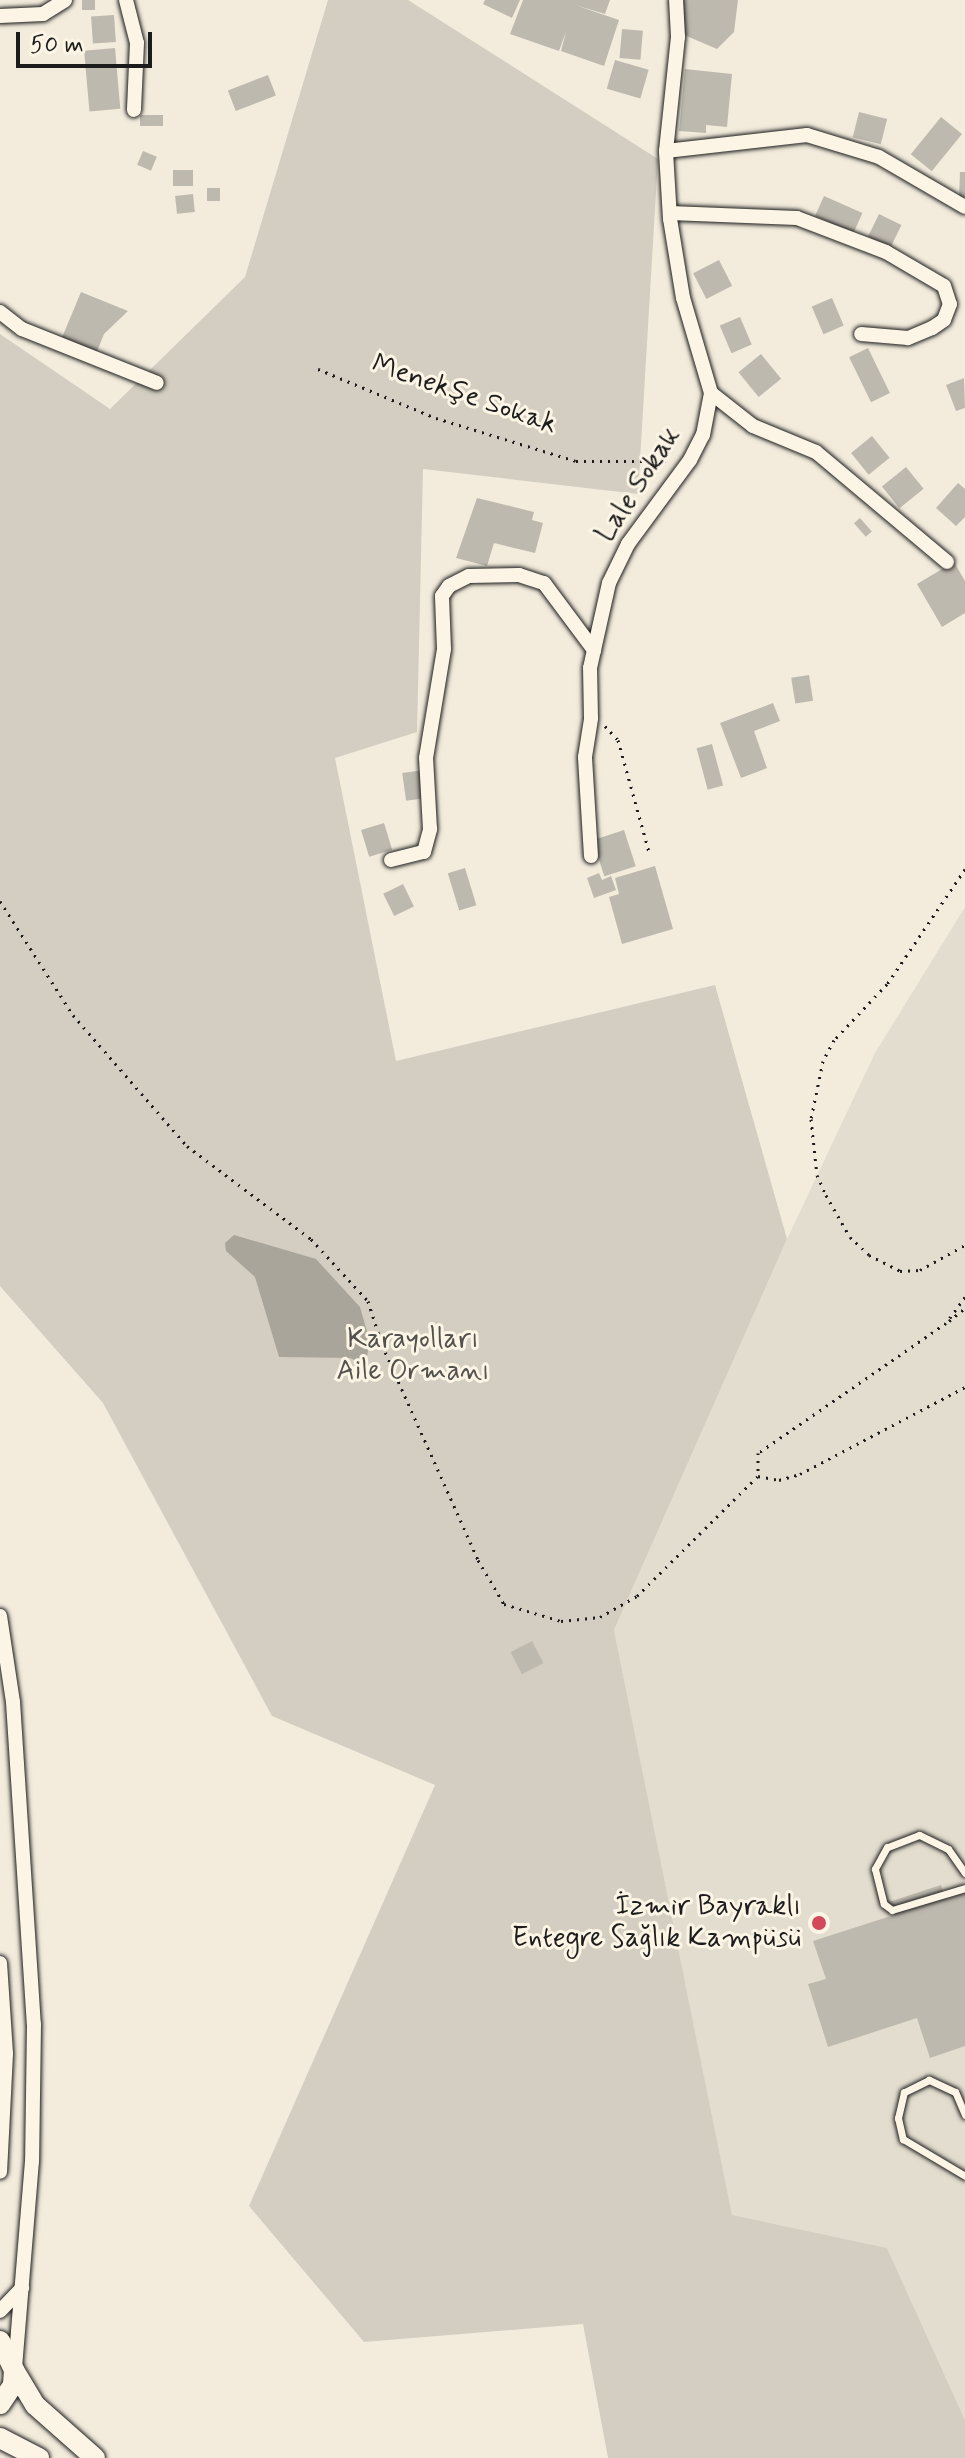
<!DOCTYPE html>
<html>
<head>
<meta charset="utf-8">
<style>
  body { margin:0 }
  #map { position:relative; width:965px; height:2458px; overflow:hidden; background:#f3ecdd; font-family:Mynerve,sans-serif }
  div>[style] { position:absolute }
  .built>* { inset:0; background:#e3ddcf }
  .green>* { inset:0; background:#d3cec1 }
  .water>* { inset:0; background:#aaa59b }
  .building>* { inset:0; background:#beb9ae; transform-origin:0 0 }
  .path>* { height:3px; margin-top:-1.5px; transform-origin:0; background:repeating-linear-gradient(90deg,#1c1c1c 0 2px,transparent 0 8px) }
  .roads { filter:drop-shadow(0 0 2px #1c1c1c) drop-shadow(0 0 2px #1c1c1c) }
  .lane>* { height:7px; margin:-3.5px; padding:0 3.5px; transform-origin:3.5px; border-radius:3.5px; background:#fcf5e5 }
  .street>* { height:14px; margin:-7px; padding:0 7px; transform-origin:7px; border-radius:7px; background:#fcf5e5 }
  .secondary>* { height:20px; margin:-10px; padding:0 10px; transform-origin:10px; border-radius:10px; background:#fcf5e5 }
  .dots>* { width:22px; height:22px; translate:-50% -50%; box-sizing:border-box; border:4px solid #fcf5e5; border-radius:50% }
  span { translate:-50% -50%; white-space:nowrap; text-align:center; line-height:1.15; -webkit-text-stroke:6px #fcf5e5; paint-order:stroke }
  .street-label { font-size:28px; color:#1c1c1c }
  .park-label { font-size:28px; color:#53514e }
  .poi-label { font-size:28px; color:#1c1c1c }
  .right { translate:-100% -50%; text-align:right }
  .scale { position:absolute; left:16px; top:32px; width:136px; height:36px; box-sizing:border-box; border:4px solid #1c1c1c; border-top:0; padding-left:10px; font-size:24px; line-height:28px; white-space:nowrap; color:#1c1c1c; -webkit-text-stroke:6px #fcf5e5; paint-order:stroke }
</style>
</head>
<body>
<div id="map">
  <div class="built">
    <i style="clip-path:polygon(965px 907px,965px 2420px,887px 2248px,732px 2216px,614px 1630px,787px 1239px,875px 1053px)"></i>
  </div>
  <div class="green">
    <i style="clip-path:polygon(328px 0,408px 0,658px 159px,638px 494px,423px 469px,417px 732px,335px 758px,396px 1061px,715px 985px,787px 1239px,614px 1630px,732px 2215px,887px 2248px,965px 2420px,965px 2458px,608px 2458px,583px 2324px,364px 2342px,249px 2206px,435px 1785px,272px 1716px,103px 1403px,0 1286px,0 334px,110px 409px,245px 277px)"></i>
  </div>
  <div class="water">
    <i style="clip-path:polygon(234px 1235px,316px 1259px,360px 1307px,370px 1342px,365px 1365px,350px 1358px,279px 1357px,255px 1277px,226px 1251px,225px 1243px)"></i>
  </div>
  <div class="building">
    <i style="left:82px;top:0;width:13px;height:10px"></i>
    <i style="clip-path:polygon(485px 0,520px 0,512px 18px,483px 4px)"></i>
    <i style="clip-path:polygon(523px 0,610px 0,605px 14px,575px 5px,619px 20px,604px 66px,561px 51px,566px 32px,559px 51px,510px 34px)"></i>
    <i style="clip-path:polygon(678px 0,738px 0,734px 32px,717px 49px,682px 34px)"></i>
    <i style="left:114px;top:15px;width:27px;height:23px;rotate:86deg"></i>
    <i style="left:622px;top:29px;width:21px;height:29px;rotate:5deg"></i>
    <i style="left:115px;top:48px;width:61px;height:31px;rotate:85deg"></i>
    <i style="left:615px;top:60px;width:35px;height:30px;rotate:16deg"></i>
    <i style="clip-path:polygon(685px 69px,732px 74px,727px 127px,706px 125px,706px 133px,679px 131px)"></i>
    <i style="left:268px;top:75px;width:22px;height:43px;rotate:69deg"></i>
    <i style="left:859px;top:112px;width:29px;height:26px;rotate:14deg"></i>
    <i style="left:140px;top:115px;width:23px;height:11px"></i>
    <i style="left:941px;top:117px;width:27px;height:48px;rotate:39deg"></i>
    <i style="left:143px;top:151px;width:15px;height:15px;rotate:23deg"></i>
    <i style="left:193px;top:170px;width:16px;height:20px;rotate:90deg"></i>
    <i style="clip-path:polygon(960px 172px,965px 172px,965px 197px,959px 197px)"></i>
    <i style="left:207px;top:188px;width:13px;height:13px"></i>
    <i style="left:193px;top:194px;width:18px;height:18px;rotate:84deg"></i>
    <i style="left:824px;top:196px;width:42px;height:22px;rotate:24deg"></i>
    <i style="left:879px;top:214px;width:25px;height:25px;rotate:26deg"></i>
    <i style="left:719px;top:260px;width:29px;height:29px;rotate:63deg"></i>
    <i style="clip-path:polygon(81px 292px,128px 311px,104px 334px,96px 354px,61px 340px)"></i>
    <i style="left:832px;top:298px;width:30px;height:22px;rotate:67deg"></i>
    <i style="left:740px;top:317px;width:30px;height:22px;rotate:67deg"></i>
    <i style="left:868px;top:348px;width:50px;height:21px;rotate:64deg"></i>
    <i style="left:761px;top:354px;width:32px;height:29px;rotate:51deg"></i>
    <i style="clip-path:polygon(964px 378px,965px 408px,956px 411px,946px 385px)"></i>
    <i style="left:872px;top:436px;width:28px;height:27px;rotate:51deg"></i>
    <i style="left:906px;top:467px;width:28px;height:31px;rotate:51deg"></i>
    <i style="clip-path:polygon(958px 483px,965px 489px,965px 517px,956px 526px,936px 508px)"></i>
    <i style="clip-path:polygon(477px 498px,534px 512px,532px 520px,543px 523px,535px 553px,494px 543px,487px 566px,456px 558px)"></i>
    <i style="left:860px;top:518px;width:18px;height:8px;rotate:49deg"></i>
    <i style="clip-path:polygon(954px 562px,965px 581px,965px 613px,942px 627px,917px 584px)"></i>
    <i style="left:809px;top:675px;width:26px;height:18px;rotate:81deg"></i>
    <i style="clip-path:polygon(773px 703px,780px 721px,754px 731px,767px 768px,741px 778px,720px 723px)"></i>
    <i style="left:712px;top:744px;width:43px;height:16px;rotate:75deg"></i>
    <i style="left:424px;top:770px;width:28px;height:22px;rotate:82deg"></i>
    <i style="left:384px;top:823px;width:28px;height:24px;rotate:73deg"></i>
    <i style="left:624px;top:830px;width:38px;height:33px;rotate:72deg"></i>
    <i style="clip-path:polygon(655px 866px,673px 929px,622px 944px,609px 897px,619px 894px,615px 878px)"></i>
    <i style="left:465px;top:868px;width:39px;height:18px;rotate:73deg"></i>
    <i style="clip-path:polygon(599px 873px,602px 880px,611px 876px,616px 890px,594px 898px,587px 878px)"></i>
    <i style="left:403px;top:884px;width:25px;height:22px;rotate:64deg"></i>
    <i style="left:532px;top:1641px;width:25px;height:24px;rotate:63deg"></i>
    <i style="clip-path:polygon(941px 1885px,946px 1899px,965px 1893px,965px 2046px,930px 2058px,917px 2018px,828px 2047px,808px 1984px,826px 1979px,813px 1941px,894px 1915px,889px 1902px)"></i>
  </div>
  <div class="path">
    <i style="left:318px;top:369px;width:128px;rotate:22.6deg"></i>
    <i style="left:436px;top:418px;width:146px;rotate:17.1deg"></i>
    <i style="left:576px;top:461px;width:95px"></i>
    <i style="left:605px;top:726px;width:19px;rotate:47deg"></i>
    <i style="left:618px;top:740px;width:116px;rotate:74.5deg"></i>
    <i style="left:965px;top:869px;width:139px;rotate:124.1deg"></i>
    <i style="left:887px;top:984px;width:77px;rotate:133.4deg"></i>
    <i style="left:834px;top:1040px;width:24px;rotate:118deg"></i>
    <i style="left:823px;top:1061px;width:59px;rotate:101.7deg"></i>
    <i style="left:811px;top:1119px;width:56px;rotate:83.9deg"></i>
    <i style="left:817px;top:1175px;width:22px;rotate:66deg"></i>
    <i style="left:826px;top:1195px;width:48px;rotate:60.3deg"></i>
    <i style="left:850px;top:1237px;width:26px;rotate:43deg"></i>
    <i style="left:869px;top:1255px;width:35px;rotate:27deg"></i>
    <i style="left:900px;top:1271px;width:20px;rotate:-3deg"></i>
    <i style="left:920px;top:1270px;width:51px;rotate:-29.1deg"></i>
    <i style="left:0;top:901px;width:135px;rotate:57.4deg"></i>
    <i style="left:73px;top:1015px;width:174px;rotate:49deg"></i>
    <i style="left:187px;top:1146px;width:155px;rotate:36.9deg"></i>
    <i style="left:311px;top:1239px;width:84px;rotate:47.4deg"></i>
    <i style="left:368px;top:1301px;width:46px;rotate:72.3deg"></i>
    <i style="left:382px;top:1345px;width:235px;rotate:65.9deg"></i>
    <i style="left:478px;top:1560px;width:51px;rotate:59.4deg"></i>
    <i style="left:504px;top:1604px;width:59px;rotate:16.6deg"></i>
    <i style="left:561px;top:1621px;width:39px;rotate:-6deg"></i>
    <i style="left:600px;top:1617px;width:43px;rotate:-29.6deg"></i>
    <i style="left:637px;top:1596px;width:170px;rotate:-44.8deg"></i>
    <i style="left:965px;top:1297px;width:32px;rotate:126deg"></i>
    <i style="left:946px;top:1323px;width:229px;rotate:145.3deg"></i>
    <i style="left:758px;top:1453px;width:23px;rotate:90deg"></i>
    <i style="left:758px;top:1476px;width:21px;rotate:11deg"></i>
    <i style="left:779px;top:1480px;width:22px;rotate:-16deg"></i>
    <i style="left:800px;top:1474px;width:187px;rotate:-27.8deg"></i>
    <i style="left:949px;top:1321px;width:21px;rotate:-39deg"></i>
  </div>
  <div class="roads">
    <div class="lane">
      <i style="left:965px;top:1873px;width:29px;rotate:-125deg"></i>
      <i style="left:948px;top:1849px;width:32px;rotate:-154deg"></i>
      <i style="left:919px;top:1835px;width:34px;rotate:159deg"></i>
      <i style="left:887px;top:1847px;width:25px;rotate:119deg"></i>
      <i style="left:875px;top:1869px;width:36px;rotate:76deg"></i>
      <i style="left:884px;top:1904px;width:10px;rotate:37deg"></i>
      <i style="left:892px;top:1910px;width:76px;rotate:-16.8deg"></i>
      <i style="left:965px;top:2115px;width:25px;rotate:-113deg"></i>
      <i style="left:955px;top:2092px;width:29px;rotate:-155deg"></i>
      <i style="left:929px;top:2080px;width:28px;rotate:154deg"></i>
      <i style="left:904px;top:2092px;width:27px;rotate:103deg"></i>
      <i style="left:898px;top:2118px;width:22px;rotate:77deg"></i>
      <i style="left:903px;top:2139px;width:72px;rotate:30.8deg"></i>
    </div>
    <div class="street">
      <i style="left:126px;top:0;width:44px;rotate:75.7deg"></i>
      <i style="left:137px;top:43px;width:67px;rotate:92.6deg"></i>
      <i style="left:0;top:16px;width:43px;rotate:-2.7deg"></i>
      <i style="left:43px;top:14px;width:26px;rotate:-32deg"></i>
      <i style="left:666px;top:151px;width:142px;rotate:-6.5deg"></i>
      <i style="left:807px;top:135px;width:75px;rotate:17deg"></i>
      <i style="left:879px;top:157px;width:99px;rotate:30.2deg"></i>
      <i style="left:670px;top:213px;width:127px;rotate:2.3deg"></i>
      <i style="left:797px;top:218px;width:95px;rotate:20.9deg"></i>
      <i style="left:886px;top:252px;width:67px;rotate:30.4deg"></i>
      <i style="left:944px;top:286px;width:19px;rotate:72deg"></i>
      <i style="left:950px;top:304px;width:17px;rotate:111deg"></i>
      <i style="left:944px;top:320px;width:14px;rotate:146deg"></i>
      <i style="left:932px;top:328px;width:26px;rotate:157deg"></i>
      <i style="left:908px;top:338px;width:47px;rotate:-175.1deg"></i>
      <i style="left:0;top:312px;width:28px;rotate:38deg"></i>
      <i style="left:22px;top:329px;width:145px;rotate:21.8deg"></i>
      <i style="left:711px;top:393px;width:53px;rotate:38.2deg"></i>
      <i style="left:753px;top:426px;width:68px;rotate:22.4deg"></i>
      <i style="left:816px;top:452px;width:171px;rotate:40deg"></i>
      <i style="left:591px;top:856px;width:99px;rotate:-93.5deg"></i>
      <i style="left:585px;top:757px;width:39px;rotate:-81deg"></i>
      <i style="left:591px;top:718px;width:50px;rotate:-91.1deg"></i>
      <i style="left:590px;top:668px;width:87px;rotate:-77.4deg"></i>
      <i style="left:609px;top:583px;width:43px;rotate:-64deg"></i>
      <i style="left:628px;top:544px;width:104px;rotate:-53.6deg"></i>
      <i style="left:690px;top:460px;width:28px;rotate:-63deg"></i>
      <i style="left:703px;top:435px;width:43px;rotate:-79.2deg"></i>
      <i style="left:711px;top:393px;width:99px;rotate:-106.4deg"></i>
      <i style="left:683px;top:298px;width:80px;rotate:-99.3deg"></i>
      <i style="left:670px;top:219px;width:68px;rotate:-93.4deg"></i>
      <i style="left:666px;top:151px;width:115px;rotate:-84deg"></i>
      <i style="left:678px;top:37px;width:37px;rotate:-93deg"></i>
      <i style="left:391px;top:860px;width:34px;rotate:-14deg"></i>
      <i style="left:424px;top:852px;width:24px;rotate:-75deg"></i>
      <i style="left:430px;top:829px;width:71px;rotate:-93.2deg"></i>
      <i style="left:426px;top:758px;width:110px;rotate:-80.6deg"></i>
      <i style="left:444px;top:649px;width:53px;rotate:-92.2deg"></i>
      <i style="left:442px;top:596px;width:12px;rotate:-55deg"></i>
      <i style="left:449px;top:586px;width:22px;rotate:-27deg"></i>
      <i style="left:469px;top:576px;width:50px;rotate:-1.1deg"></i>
      <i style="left:519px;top:575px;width:26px;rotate:18deg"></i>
      <i style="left:544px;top:583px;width:84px;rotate:53.3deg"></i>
      <i style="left:0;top:1616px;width:87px;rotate:81.4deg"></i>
      <i style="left:13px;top:1702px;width:323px;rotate:86.3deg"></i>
      <i style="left:34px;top:2024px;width:137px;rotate:90.8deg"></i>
      <i style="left:32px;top:2161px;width:209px;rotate:94.7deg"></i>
      <i style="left:0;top:1963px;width:91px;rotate:86.2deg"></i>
      <i style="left:6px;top:2054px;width:118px;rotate:92.9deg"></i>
      <i style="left:0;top:2311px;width:32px;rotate:-46deg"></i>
    </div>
    <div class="secondary">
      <i style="left:0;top:2341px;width:32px;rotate:64deg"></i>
      <i style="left:14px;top:2370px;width:15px;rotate:94deg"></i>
      <i style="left:13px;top:2385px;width:23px;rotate:124deg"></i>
      <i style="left:14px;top:2370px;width:41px;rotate:59deg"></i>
      <i style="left:35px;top:2405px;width:80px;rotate:41.5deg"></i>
      <i style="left:0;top:2438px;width:44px;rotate:27.1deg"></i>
    </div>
  </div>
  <div class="dots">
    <i style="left:819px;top:1923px;background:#d1495b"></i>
  </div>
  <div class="street-label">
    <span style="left:464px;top:395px;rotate:19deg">Menekşe Sokak</span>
    <span style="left:639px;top:485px;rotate:-57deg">Lale Sokak</span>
  </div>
  <div class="park-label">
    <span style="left:413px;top:1356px">Karayolları<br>Aile Ormanı</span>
  </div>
  <div class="poi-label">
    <span class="right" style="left:801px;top:1923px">İzmir Bayraklı<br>Entegre Sağlık Kampüsü</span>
  </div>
  <div class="scale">50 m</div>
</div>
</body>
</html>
